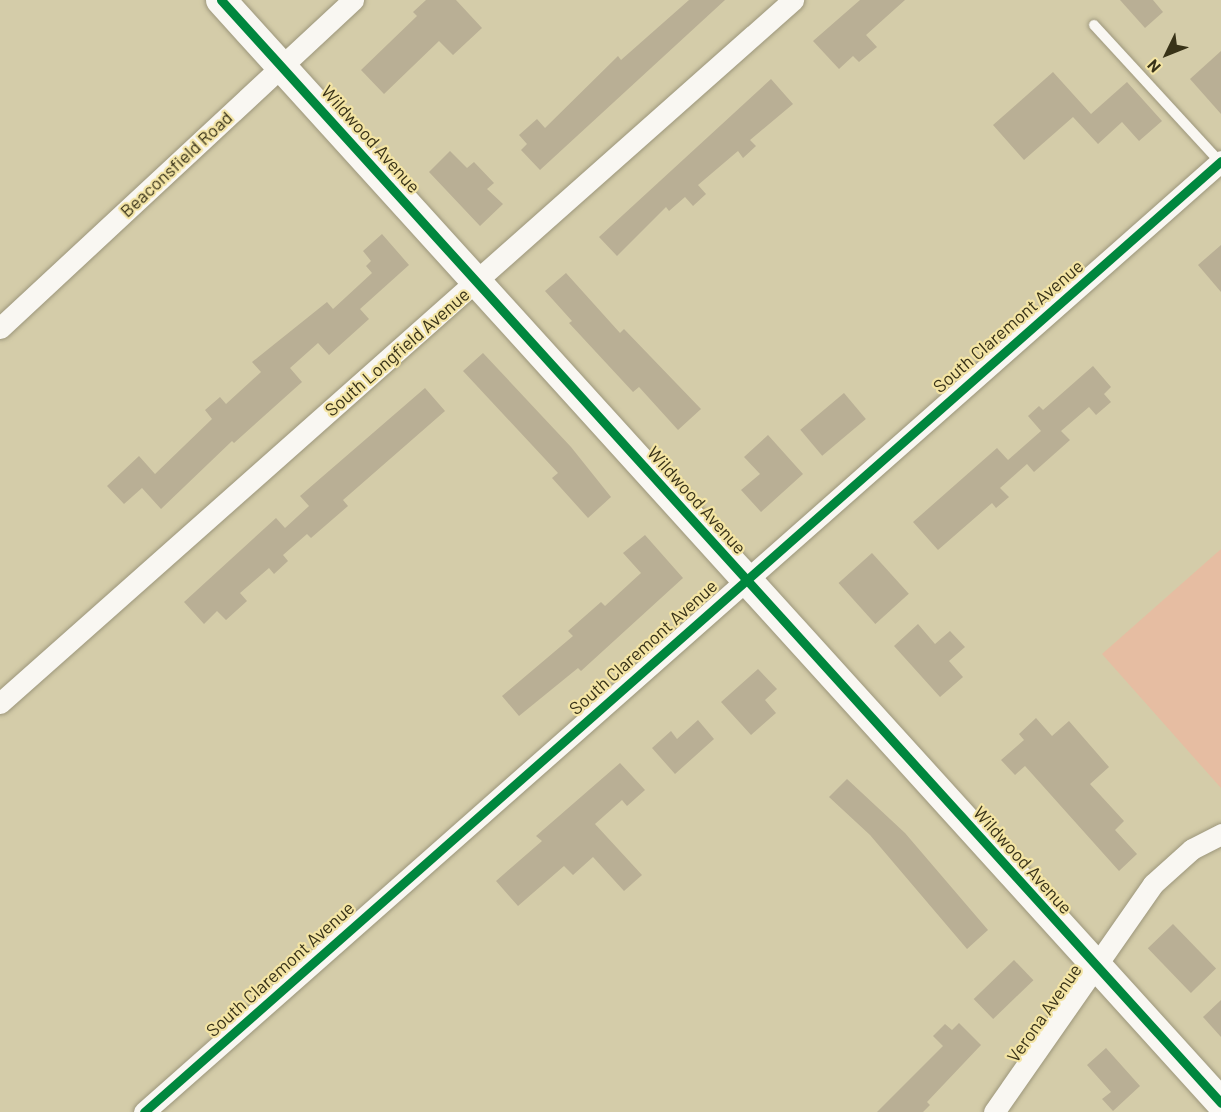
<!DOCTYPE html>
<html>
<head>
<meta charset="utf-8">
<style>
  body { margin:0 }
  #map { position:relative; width:1221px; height:1112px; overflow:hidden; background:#d4cca9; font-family:Barlow,sans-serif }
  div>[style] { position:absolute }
  .green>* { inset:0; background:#e6bda2 }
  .building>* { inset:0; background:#b9af95; transform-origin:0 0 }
  .roads { filter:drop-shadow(0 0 2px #9c967b) drop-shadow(0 0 2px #9c967b) }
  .lane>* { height:10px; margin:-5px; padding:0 5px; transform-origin:5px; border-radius:5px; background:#f9f7f2 }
  .street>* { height:21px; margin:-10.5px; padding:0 10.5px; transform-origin:10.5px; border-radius:10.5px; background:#f9f7f2 }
  .secondary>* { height:30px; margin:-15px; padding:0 15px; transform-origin:15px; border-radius:15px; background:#f9f7f2 }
  .cycleway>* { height:9px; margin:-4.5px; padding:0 4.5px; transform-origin:4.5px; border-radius:4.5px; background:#00873e }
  span { translate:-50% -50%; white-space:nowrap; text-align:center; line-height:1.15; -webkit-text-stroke:4.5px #f3e4a4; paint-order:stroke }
  .street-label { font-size:18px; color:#383218 }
  .north { position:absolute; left:1137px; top:24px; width:60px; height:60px; -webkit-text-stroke:4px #f3e4a4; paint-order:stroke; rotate:227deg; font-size:16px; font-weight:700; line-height:24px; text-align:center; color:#383218 }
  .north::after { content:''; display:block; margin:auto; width:21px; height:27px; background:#383218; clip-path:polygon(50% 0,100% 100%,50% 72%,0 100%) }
</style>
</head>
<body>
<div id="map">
  <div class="green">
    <i style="clip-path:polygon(1221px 549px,1221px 788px,1102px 654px)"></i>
  </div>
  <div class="building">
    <i style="clip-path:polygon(426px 0,456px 0,482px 28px,453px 55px,439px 41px,384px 94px,361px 70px,417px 16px,413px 12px)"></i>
    <i style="clip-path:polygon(689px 0,725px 0,540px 170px,521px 150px,527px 144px,519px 135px,537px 119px,545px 128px,618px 56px,621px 60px)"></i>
    <i style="clip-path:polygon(860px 0,905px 0,866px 35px,877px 47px,859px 62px,853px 56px,839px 69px,813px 41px)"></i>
    <i style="clip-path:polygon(1120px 0,1153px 0,1163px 12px,1145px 28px)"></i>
    <i style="clip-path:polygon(1221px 51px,1221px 114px,1190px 79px)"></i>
    <i style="clip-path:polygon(1053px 72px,1091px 114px,1127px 82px,1162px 121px,1139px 141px,1122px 122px,1098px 144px,1073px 117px,1024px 160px,993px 125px)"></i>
    <i style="clip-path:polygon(771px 79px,793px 104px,750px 140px,756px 146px,743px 158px,738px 151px,698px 185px,706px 194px,693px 206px,685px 197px,669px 211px,666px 207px,617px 256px,599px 237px)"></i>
    <i style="clip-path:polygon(450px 151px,467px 168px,474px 162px,494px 183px,487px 189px,503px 204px,480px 226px,429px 172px)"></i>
    <i style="clip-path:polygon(382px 234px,409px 265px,360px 309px,369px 319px,329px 355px,318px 343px,290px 368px,302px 382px,234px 443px,232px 441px,161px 509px,142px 488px,124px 504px,107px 486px,139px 456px,155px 474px,212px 419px,205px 410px,220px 397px,226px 404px,261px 372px,252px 362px,327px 302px,333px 309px,372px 273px,366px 266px,371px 261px,363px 251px)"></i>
    <i style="clip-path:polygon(1221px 245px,1221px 292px,1198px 265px)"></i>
    <i style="clip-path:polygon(566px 273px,620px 333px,624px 329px,701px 409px,678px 430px,639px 387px,633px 392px,569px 323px,572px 321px,545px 291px)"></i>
    <i style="clip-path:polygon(483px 353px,571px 447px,611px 497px,588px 518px,552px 478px,558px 473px,463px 371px)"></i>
    <i style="clip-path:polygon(1093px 366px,1111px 387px,1104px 394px,1111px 402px,1096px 415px,1089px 407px,1061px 431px,1070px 440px,1034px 472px,1027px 464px,1000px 488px,1009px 497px,996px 508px,992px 503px,938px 550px,913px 522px,997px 448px,1008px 460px,1041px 431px,1028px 416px,1039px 406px,1043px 410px)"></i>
    <i style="clip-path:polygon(425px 388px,445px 411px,343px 500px,348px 506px,311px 538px,307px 534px,283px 555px,288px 561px,274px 574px,269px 568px,240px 593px,247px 601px,226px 620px,217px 611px,204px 624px,184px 602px,276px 518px,285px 528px,309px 506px,300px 496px)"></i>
    <i style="left:844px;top:393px;width:34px;height:57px;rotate:50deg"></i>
    <i style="clip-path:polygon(768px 435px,803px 474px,761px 512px,741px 490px,760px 474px,744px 457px)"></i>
    <i style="clip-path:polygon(645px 535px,683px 578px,581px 671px,578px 668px,519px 716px,502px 696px,573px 636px,568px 631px,601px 602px,605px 606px,641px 573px,623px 553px)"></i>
    <i style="left:872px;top:553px;width:55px;height:45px;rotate:48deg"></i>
    <i style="clip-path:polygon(918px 624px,935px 644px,950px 631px,965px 647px,949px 661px,963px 677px,940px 697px,894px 646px)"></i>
    <i style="clip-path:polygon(758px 669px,777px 689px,765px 700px,776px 713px,751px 735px,721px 702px)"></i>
    <i style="clip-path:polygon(1036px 718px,1052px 736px,1069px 721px,1109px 767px,1090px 784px,1124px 821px,1115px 830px,1137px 854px,1119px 871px,1025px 766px,1015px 775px,1001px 760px,1024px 740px,1019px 734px)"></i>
    <i style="clip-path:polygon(698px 720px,714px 739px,675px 774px,652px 748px,671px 731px,677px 739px)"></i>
    <i style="clip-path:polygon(620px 763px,645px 790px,627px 806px,622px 800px,595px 824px,642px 875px,624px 891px,593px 857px,573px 875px,564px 866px,518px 906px,496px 881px,542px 841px,536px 836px)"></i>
    <i style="clip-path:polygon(847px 779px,905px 833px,988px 930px,967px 949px,870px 835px,829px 797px)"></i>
    <i style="left:1173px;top:924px;width:62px;height:35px;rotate:46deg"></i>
    <i style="left:1014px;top:960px;width:28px;height:56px;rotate:46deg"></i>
    <i style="clip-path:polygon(1221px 1000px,1221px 1037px,1203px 1017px)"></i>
    <i style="clip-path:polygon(959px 1023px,981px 1045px,927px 1102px,930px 1105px,923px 1112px,877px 1112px,943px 1046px,933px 1036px,945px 1024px,952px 1030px)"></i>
    <i style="clip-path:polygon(1106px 1048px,1140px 1086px,1113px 1111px,1102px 1099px,1111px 1092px,1087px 1065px)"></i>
  </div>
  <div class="roads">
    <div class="lane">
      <i style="left:1094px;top:25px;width:186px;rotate:47.4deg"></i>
    </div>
    <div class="street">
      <i style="left:0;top:328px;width:482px;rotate:-42.9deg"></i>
      <i style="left:0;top:703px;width:1060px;rotate:-41.56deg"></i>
      <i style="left:144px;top:1112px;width:1437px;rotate:-41.44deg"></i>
      <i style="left:994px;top:1112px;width:278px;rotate:-55.1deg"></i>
      <i style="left:1153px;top:884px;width:52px;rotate:-41.9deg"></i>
      <i style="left:1192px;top:849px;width:33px;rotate:-27deg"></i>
    </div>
    <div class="secondary">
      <i style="left:221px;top:0;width:1489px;rotate:47.8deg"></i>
    </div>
  </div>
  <div class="cycleway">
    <i style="left:221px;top:0;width:1489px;rotate:47.8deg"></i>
    <i style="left:144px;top:1112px;width:1437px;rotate:-41.44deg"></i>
  </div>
  <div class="street-label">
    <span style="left:371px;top:139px;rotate:48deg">Wildwood Avenue</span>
    <span style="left:176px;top:164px;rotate:-43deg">Beaconsfield Road</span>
    <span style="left:1008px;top:326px;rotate:-41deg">South Claremont Avenue</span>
    <span style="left:397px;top:352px;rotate:-41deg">South Longfield Avenue</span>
    <span style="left:697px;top:500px;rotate:48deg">Wildwood Avenue</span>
    <span style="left:643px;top:647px;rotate:-42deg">South Claremont Avenue</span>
    <span style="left:1023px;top:860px;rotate:48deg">Wildwood Avenue</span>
    <span style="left:280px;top:969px;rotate:-42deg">South Claremont Avenue</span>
    <span style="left:1044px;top:1013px;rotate:-55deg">Verona Avenue</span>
  </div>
  <div class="north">N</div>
</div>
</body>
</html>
